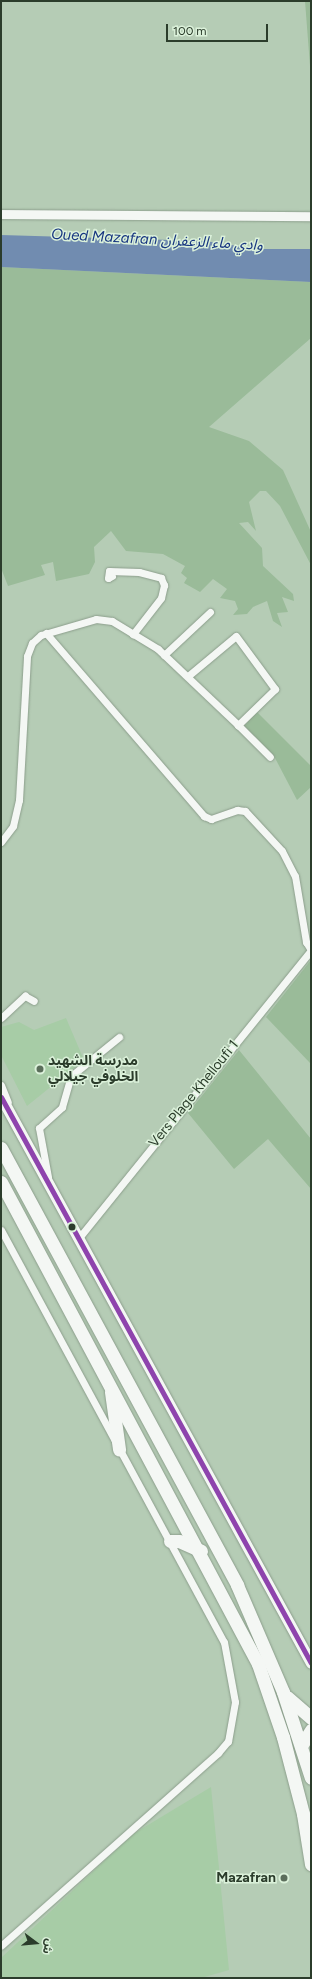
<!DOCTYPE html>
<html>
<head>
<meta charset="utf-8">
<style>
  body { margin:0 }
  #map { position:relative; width:312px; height:1979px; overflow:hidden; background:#b5ccb5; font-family:Figtree,"Noto Sans Arabic",sans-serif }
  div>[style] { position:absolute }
  .built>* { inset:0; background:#a7cca6 }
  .green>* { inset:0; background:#9abb99 }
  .water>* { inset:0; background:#718cb0 }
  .roads { filter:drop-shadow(0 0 1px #8c9e8c) drop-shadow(0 0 1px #8c9e8c) }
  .minor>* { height:7px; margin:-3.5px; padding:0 3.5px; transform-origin:3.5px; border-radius:3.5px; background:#f4f7f4 }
  .tertiary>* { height:9px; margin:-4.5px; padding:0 4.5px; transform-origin:4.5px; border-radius:4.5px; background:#f4f7f4 }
  .primary>* { height:11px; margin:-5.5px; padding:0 5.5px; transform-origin:5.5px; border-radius:5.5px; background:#f4f7f4 }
  .motorway>* { height:13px; margin:-6.5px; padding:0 6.5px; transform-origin:6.5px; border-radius:6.5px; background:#f4f7f4 }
  .bus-1>* { height:5px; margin:-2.5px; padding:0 2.5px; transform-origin:2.5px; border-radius:2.5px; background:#8e44ad }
  .dots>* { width:11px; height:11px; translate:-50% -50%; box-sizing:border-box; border:2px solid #dbf1da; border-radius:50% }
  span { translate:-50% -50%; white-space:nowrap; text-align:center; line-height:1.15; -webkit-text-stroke:3px #dbf1da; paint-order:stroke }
  .poi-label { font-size:14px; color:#2b3c2b; font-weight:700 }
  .left { translate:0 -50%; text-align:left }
  .right { translate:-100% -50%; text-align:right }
  .street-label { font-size:14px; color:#2b3c2b }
  .water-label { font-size:15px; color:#173680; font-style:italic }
  .frame { position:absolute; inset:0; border:2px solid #2b3c2b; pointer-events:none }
  .north { position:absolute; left:16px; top:1923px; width:40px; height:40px; -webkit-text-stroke:3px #dbf1da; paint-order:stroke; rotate:106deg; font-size:11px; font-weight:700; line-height:16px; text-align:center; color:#2b3c2b }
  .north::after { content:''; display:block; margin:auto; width:14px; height:18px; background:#2b3c2b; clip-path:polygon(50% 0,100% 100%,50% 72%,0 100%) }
  .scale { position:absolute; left:166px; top:24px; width:102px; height:18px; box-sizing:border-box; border:2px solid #2b3c2b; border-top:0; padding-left:5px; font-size:12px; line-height:14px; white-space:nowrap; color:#2b3c2b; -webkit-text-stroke:3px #dbf1da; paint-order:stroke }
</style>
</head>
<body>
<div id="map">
  <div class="built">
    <i style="clip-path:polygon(66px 1018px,84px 1060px,27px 1106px,1px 1055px,1px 1027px,19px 1022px,34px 1030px)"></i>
    <i style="clip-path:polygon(211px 1787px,229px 1970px,201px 1978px,1px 1978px,1px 1958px,133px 1834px)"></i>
  </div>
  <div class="green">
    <i style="clip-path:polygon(305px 1px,311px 1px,311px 79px)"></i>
    <i style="clip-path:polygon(1px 267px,311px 282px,311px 338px,209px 427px,249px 441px,283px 470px,311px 532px,311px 565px,280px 506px,266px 491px,260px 491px,249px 502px,256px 531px,248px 522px,239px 523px,262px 548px,263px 566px,293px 594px,294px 601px,282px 597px,288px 612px,277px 613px,282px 627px,273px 621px,267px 601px,253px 607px,247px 614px,233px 615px,238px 609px,235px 601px,220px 598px,227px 589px,213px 579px,200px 592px,184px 583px,187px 578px,181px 573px,185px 566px,163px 554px,126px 551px,111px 531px,94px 547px,95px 562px,89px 574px,56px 581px,53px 562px,41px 565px,45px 575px,8px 586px,1px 568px)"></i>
    <i style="clip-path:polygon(257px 712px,311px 766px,311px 787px,297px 800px,275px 758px,244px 726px)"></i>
    <i style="clip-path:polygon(311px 960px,311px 1064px,266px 1017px)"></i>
    <i style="clip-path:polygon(239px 1050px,311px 1139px,311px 1189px,268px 1139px,234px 1169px,188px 1113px)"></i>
  </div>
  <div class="water">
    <i style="clip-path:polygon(1px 235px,205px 241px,258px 249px,311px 249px,311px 282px,1px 267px)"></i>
  </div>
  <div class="roads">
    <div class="minor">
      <i style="left:112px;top:576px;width:4px;rotate:153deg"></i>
      <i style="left:108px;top:578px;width:7px;rotate:-82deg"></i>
      <i style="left:109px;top:571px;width:30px;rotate:2deg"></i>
      <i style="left:139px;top:572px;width:23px;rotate:15deg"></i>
      <i style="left:161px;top:578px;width:8px;rotate:67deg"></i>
      <i style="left:164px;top:585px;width:13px;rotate:103deg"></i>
      <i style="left:161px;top:598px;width:46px;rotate:127.9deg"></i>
      <i style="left:46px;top:633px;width:242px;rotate:49.2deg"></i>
      <i style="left:204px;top:816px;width:8px;rotate:23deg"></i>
      <i style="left:211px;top:819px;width:28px;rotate:-19deg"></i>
      <i style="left:237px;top:810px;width:8px;rotate:7deg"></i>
      <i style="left:245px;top:811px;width:54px;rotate:47.2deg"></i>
      <i style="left:282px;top:851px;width:28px;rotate:63deg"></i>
      <i style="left:295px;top:876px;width:67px;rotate:80.5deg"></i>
      <i style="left:306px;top:942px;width:9px;rotate:58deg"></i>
      <i style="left:164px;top:655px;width:63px;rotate:-43.1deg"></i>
      <i style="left:188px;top:676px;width:62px;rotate:-39.8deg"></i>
      <i style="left:236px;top:636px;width:66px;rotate:53.7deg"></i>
      <i style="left:275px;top:689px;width:52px;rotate:135.8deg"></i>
      <i style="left:238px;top:725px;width:45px;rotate:45deg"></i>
      <i style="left:1px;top:842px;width:20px;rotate:-53deg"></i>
      <i style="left:13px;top:826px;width:27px;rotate:-77deg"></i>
      <i style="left:19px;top:800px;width:144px;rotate:-86.8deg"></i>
      <i style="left:27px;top:656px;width:14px;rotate:-69deg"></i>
      <i style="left:32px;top:643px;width:12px;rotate:-42deg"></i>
      <i style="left:41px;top:635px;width:57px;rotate:-16.2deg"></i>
      <i style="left:96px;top:619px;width:16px;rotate:7deg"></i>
      <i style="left:112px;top:621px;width:54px;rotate:31.3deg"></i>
      <i style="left:158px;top:649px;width:110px;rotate:43.5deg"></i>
      <i style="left:1px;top:1018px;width:33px;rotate:-43deg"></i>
      <i style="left:25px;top:996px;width:10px;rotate:29deg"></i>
      <i style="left:1px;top:1085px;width:18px;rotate:68deg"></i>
      <i style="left:48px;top:1177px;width:50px;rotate:-100.4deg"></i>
      <i style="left:39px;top:1128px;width:31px;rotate:-42deg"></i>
      <i style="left:62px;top:1107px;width:32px;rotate:-74deg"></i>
      <i style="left:71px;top:1076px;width:62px;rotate:-39.1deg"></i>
      <i style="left:1px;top:1230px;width:468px;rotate:61.6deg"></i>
      <i style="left:224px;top:1642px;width:61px;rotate:79.6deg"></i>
      <i style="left:235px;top:1702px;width:40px;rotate:100deg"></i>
      <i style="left:228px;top:1741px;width:16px;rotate:130deg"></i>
      <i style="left:218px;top:1753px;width:290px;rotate:138.4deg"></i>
      <i style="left:78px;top:1239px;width:371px;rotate:-51.1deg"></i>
    </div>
    <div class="tertiary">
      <i style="left:1px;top:214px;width:310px;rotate:0.4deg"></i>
    </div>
    <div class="primary">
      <i style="left:1px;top:1097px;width:645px;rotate:61.29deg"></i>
    </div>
    <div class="motorway">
      <i style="left:1px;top:1148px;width:497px;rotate:61.6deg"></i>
      <i style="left:237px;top:1585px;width:116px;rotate:66.7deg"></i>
      <i style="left:283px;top:1692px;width:90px;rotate:72deg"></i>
      <i style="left:1px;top:1182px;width:546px;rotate:61.93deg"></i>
      <i style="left:258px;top:1664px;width:77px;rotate:71.1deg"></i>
      <i style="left:283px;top:1737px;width:80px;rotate:75.4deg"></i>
      <i style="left:303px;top:1814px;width:51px;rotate:80.9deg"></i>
      <i style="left:111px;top:1392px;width:58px;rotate:82deg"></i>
      <i style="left:170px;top:1541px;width:9px"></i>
      <i style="left:179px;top:1541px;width:24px;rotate:24deg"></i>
      <i style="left:287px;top:1697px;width:32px;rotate:41deg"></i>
      <i style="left:301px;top:1746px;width:19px;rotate:-58deg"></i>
    </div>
  </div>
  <div class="bus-1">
    <i style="left:1px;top:1097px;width:645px;rotate:61.29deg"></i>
  </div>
  <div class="dots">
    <i style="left:40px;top:1069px;background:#5b6e5b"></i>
    <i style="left:72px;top:1227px;background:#2b3c2b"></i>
    <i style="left:284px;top:1878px;background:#5b6e5b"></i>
  </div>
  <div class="poi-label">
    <span class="left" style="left:48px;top:1069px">مدرسة الشهيد<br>الخلوفي جيلالي</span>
    <span class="right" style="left:276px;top:1878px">Mazafran</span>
  </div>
  <div class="street-label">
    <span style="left:194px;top:1094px;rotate:-51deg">Vers Plage Khelloufi 1</span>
  </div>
  <div class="water-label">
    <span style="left:157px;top:240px;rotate:3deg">Oued Mazafran وادي ماء الزعفران</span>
  </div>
  <div class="frame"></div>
  <div class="north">ش</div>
  <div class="scale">100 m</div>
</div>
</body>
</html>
